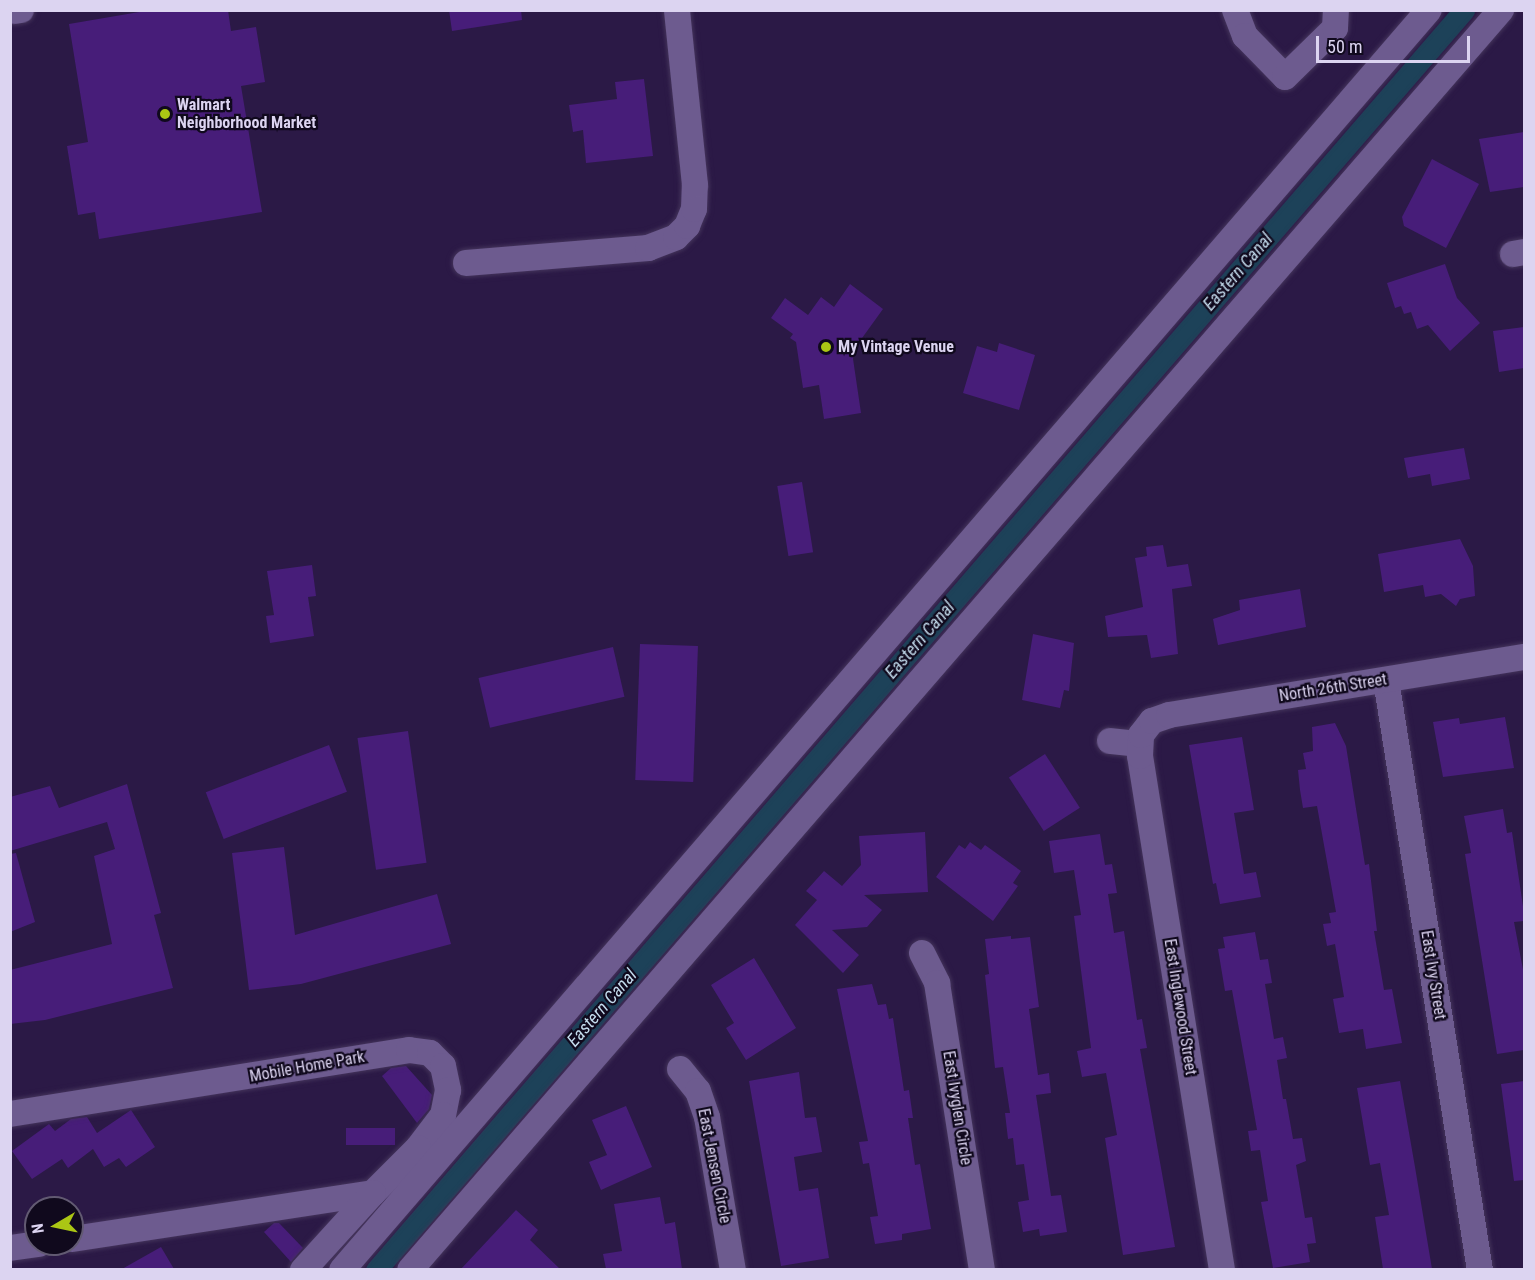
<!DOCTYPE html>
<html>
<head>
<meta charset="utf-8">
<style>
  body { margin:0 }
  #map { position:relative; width:1535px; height:1280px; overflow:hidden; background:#2b1946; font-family:"Roboto Condensed",sans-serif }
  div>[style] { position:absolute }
  .canal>* { height:21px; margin:-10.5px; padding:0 10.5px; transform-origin:10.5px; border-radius:10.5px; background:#1d4259 }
  .building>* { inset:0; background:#471d79; transform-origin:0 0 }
  .roads { filter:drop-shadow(0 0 2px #44345b) drop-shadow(0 0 2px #44345b) }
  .minor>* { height:26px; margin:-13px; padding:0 13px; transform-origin:13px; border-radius:13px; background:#6d5b8f }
  .dots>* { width:16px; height:16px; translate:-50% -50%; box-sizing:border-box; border:3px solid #10091d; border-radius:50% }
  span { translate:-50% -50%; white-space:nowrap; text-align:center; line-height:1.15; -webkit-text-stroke:4.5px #10091d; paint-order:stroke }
  .poi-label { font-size:16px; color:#dcd4f1; font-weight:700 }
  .left { translate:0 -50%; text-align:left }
  .street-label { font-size:16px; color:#dcd4f1 }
  .water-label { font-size:18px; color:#c3dbec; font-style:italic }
  .frame { position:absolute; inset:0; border:12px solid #dcd4f1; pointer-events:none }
  .north { position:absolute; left:24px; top:1196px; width:60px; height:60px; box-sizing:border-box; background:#10091d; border:2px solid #625a72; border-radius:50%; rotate:261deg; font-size:16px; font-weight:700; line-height:24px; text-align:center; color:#dcd4f1 }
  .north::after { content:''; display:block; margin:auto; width:21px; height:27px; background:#abc614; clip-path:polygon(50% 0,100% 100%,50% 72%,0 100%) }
  .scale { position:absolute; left:1316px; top:36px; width:154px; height:27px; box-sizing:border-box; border:3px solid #dcd4f1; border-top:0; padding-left:8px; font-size:18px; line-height:21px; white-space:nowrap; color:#dcd4f1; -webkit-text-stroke:4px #10091d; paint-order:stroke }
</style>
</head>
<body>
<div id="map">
  <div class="canal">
    <i style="left:376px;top:1270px;width:1665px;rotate:-49.19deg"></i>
  </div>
  <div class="building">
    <i style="clip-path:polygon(151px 10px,228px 10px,231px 31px,256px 27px,265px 82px,241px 86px,262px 212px,99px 239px,95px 212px,78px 215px,67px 146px,88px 142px,69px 24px)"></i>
    <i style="clip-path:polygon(449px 10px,521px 10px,522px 20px,452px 31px)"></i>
    <i style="clip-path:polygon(644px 79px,653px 156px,586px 163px,583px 130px,573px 132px,569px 105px,617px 99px,615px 82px)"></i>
    <i style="clip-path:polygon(1524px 132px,1524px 187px,1490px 192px,1479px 139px)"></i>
    <i style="clip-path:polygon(1432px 159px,1479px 184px,1446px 248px,1404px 226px,1402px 217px)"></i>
    <i style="clip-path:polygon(1445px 264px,1457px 298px,1480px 323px,1450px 351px,1428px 325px,1417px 329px,1411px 312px,1404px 314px,1401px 306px,1395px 308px,1387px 283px)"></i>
    <i style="clip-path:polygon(850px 284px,883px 309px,852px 352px,861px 413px,824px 419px,819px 385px,803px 388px,796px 342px,790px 338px,793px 334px,771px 318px,785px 298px,808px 315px,821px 297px,834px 307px)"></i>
    <i style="clip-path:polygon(1524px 327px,1524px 368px,1499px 372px,1493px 331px)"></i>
    <i style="clip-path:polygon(999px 343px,1035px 355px,1019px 410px,963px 393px,977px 346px,997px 352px)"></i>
    <i style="clip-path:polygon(1464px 448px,1470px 479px,1432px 486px,1430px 474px,1408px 478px,1404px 458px)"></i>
    <i style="left:802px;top:482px;width:71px;height:25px;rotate:81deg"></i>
    <i style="clip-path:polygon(1460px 539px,1473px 566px,1475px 596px,1460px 599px,1456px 606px,1441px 594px,1425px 597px,1423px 585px,1384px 592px,1378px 554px)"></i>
    <i style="clip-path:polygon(1163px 545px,1167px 567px,1188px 564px,1192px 586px,1172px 589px,1178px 654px,1151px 658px,1147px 635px,1108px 637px,1105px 616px,1143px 607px,1135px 558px,1147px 556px,1146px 547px)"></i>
    <i style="clip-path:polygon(312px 565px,316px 596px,308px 597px,314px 636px,270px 643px,266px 616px,274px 615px,267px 571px)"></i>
    <i style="clip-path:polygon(1300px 589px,1306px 627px,1218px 645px,1213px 619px,1240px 610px,1239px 600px)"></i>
    <i style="clip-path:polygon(1033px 634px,1074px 643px,1069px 691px,1064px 690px,1060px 708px,1022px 700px)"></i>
    <i style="left:640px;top:644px;width:58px;height:136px;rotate:2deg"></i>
    <i style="left:613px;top:647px;width:51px;height:138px;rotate:77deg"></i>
    <i style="clip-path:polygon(1505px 717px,1514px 768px,1443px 777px,1433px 722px,1459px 718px,1460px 724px)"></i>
    <i style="clip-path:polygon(1335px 723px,1346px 746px,1365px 865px,1369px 864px,1377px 931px,1374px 931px,1384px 990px,1392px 989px,1402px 1043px,1366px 1049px,1363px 1029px,1339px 1033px,1333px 999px,1344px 997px,1335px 944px,1327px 946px,1323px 924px,1331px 923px,1329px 913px,1336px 912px,1317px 806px,1303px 808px,1300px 790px,1298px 770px,1306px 769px,1303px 753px,1313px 751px,1312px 727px)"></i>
    <i style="left:408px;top:731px;width:133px;height:51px;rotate:82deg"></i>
    <i style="clip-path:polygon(1242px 737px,1254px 810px,1234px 813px,1244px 874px,1256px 872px,1261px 897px,1220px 904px,1216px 883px,1213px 884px,1189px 745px)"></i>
    <i style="left:329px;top:745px;width:50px;height:132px;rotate:69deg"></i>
    <i style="left:1045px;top:754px;width:64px;height:43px;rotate:57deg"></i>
    <i style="clip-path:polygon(127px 784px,161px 913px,154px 915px,173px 988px,45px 1020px,10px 1024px,10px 970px,112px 944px,94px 856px,115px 849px,107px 822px,10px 851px,10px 797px,50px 786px,59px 808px)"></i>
    <i style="clip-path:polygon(1503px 809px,1507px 833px,1512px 832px,1524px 913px,1524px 921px,1514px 922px,1524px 975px,1524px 1050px,1497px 1054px,1465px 854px,1471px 853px,1464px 816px)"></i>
    <i style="clip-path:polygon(925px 832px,928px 892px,864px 895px,882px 910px,867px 927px,832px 930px,859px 955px,843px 973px,795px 925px,817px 900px,806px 891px,824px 871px,842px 886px,861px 865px,859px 836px)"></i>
    <i style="clip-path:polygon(1100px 834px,1105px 865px,1112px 864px,1117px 893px,1108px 894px,1114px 933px,1124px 931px,1137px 1020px,1142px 1019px,1147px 1048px,1140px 1049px,1175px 1247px,1123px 1255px,1105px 1138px,1117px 1135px,1106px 1073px,1082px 1077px,1077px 1051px,1091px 1048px,1074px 916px,1081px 915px,1074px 870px,1054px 873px,1049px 841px)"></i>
    <i style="clip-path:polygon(970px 842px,981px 850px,985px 845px,1021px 871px,1013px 883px,1018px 886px,993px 921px,936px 877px,959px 845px,965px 849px)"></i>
    <i style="clip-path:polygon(284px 847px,295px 935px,437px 894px,451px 944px,301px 984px,249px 990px,232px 853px)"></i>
    <i style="clip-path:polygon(16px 853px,35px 922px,10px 932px,10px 854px)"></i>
    <i style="clip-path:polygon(1255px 932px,1260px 960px,1268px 959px,1272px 983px,1265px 984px,1274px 1039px,1283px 1037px,1287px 1058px,1277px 1060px,1283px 1099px,1286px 1099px,1293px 1139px,1302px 1138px,1306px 1161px,1296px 1165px,1305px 1218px,1312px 1217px,1316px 1243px,1307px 1244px,1310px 1262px,1273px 1268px,1261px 1202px,1268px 1201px,1260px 1150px,1251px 1151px,1248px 1131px,1257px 1130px,1248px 1079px,1232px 990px,1225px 991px,1218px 949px,1225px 948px,1223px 937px)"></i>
    <i style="clip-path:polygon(1011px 936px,1011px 939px,1030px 937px,1039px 1007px,1029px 1009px,1038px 1075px,1049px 1073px,1051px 1093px,1036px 1095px,1051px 1196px,1061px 1195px,1067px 1232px,1040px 1236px,1039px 1229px,1023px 1232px,1018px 1202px,1029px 1200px,1024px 1164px,1016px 1165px,1013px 1138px,1008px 1139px,1005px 1113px,1010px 1113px,1003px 1067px,995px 1068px,985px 975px,989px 974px,985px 939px)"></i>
    <i style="clip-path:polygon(754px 958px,796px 1028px,746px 1060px,726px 1028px,734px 1023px,711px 985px)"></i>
    <i style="clip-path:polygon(872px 984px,878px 1005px,886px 1004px,889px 1019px,893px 1018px,904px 1091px,909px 1090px,913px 1118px,908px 1118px,915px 1165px,920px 1164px,931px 1229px,902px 1234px,902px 1240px,875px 1244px,870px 1217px,878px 1216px,869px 1163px,863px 1164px,859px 1142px,868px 1141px,837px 989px)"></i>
    <i style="clip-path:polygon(406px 1066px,432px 1095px,429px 1109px,417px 1123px,382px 1076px,391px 1068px)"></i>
    <i style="clip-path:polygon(799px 1072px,805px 1118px,816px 1117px,822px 1152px,794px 1157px,799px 1191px,818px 1188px,829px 1258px,781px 1266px,749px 1081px)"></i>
    <i style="clip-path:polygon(1400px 1081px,1415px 1167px,1432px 1269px,1383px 1269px,1375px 1217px,1389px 1215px,1380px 1163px,1370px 1165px,1357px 1088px)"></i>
    <i style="clip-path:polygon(1524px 1081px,1524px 1180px,1514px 1181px,1501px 1084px)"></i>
    <i style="clip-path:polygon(626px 1106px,652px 1167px,601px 1190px,589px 1162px,607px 1155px,592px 1120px)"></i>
    <i style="clip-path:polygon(131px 1110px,155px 1147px,126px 1167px,119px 1158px,104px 1167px,93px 1149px,68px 1168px,62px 1159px,32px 1179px,12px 1151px,49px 1124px,55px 1131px,71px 1119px,87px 1117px,97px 1133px)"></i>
    <i style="left:346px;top:1128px;width:49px;height:17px"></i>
    <i style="clip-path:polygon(660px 1197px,665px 1224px,675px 1222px,682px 1269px,606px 1269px,603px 1254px,622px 1251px,614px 1204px)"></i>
    <i style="clip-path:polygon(516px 1210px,538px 1230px,530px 1240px,560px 1269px,461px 1269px)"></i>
    <i style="clip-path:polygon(274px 1223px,279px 1223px,303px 1248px,291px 1262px,264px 1232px)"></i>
    <i style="clip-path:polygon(161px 1247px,174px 1269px,122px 1269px)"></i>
  </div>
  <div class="roads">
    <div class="minor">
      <i style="left:1235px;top:10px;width:28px;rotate:69deg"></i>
      <i style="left:1245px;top:36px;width:57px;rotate:45.7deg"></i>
      <i style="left:1285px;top:77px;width:70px;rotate:-44.4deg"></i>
      <i style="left:1335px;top:28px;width:18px;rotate:-87deg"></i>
      <i style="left:15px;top:11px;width:6px;rotate:-9deg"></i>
      <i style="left:1513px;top:254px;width:11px;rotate:-10deg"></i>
      <i style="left:466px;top:263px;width:183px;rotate:-4.7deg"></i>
      <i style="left:648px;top:248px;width:30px;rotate:-21deg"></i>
      <i style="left:676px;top:237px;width:16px;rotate:-45deg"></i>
      <i style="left:687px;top:226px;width:18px;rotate:-68deg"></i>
      <i style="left:694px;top:209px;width:24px;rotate:-88deg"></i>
      <i style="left:695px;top:185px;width:176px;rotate:-95.9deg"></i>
      <i style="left:1386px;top:680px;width:597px;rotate:80.95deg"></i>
      <i style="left:1110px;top:741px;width:29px;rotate:6deg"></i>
      <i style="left:922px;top:953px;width:34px;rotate:63deg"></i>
      <i style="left:937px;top:983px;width:291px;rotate:81.1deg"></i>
      <i style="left:680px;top:1069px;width:28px;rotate:51deg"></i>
      <i style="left:698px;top:1091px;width:28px;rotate:71deg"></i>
      <i style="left:707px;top:1117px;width:155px;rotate:80.4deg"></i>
      <i style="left:10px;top:1114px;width:404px;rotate:-9.1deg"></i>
      <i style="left:409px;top:1050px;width:21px;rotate:8deg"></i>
      <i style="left:430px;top:1053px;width:18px;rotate:45deg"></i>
      <i style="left:443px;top:1066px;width:25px;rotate:78deg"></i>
      <i style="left:448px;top:1090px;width:25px;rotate:101deg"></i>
      <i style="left:443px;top:1115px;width:41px;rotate:127.1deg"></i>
      <i style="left:418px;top:1148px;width:64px;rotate:135deg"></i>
      <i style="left:373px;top:1193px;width:304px;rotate:171.3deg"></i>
      <i style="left:10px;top:1248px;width:29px;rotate:-8deg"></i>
      <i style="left:303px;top:1270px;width:104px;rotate:-47.7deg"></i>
      <i style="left:342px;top:1270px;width:1664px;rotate:-49.22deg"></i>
      <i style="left:410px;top:1270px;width:1667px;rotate:-49.11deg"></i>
      <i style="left:1222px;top:1270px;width:520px;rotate:-99.06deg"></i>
      <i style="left:1140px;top:756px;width:21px;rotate:-87deg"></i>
      <i style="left:1141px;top:735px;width:18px;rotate:-52deg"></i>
      <i style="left:1152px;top:721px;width:18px;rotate:-19deg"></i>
      <i style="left:1169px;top:715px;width:360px;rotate:-9.3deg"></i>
    </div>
  </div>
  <div class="dots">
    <i style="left:165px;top:114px;background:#abc614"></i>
    <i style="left:826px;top:347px;background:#abc614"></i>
  </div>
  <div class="poi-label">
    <span class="left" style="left:177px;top:114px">Walmart<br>Neighborhood Market</span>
    <span class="left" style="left:838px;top:347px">My Vintage Venue</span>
  </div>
  <div class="street-label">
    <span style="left:1333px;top:688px;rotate:-9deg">North 26th Street</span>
    <span style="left:1433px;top:975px;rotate:81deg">East Ivy Street</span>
    <span style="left:1180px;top:1007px;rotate:81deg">East Inglewood Street</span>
    <span style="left:307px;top:1067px;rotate:-10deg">Mobile Home Park</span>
    <span style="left:957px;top:1108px;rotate:81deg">East Ivyglen Circle</span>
    <span style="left:714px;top:1166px;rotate:79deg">East Jensen Circle</span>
  </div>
  <div class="water-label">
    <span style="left:1238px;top:272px;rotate:-49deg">Eastern Canal</span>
    <span style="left:920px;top:640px;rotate:-49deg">Eastern Canal</span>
    <span style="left:602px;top:1008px;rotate:-49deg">Eastern Canal</span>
  </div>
  <div class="frame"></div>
  <div class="north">N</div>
  <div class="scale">50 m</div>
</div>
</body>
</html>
